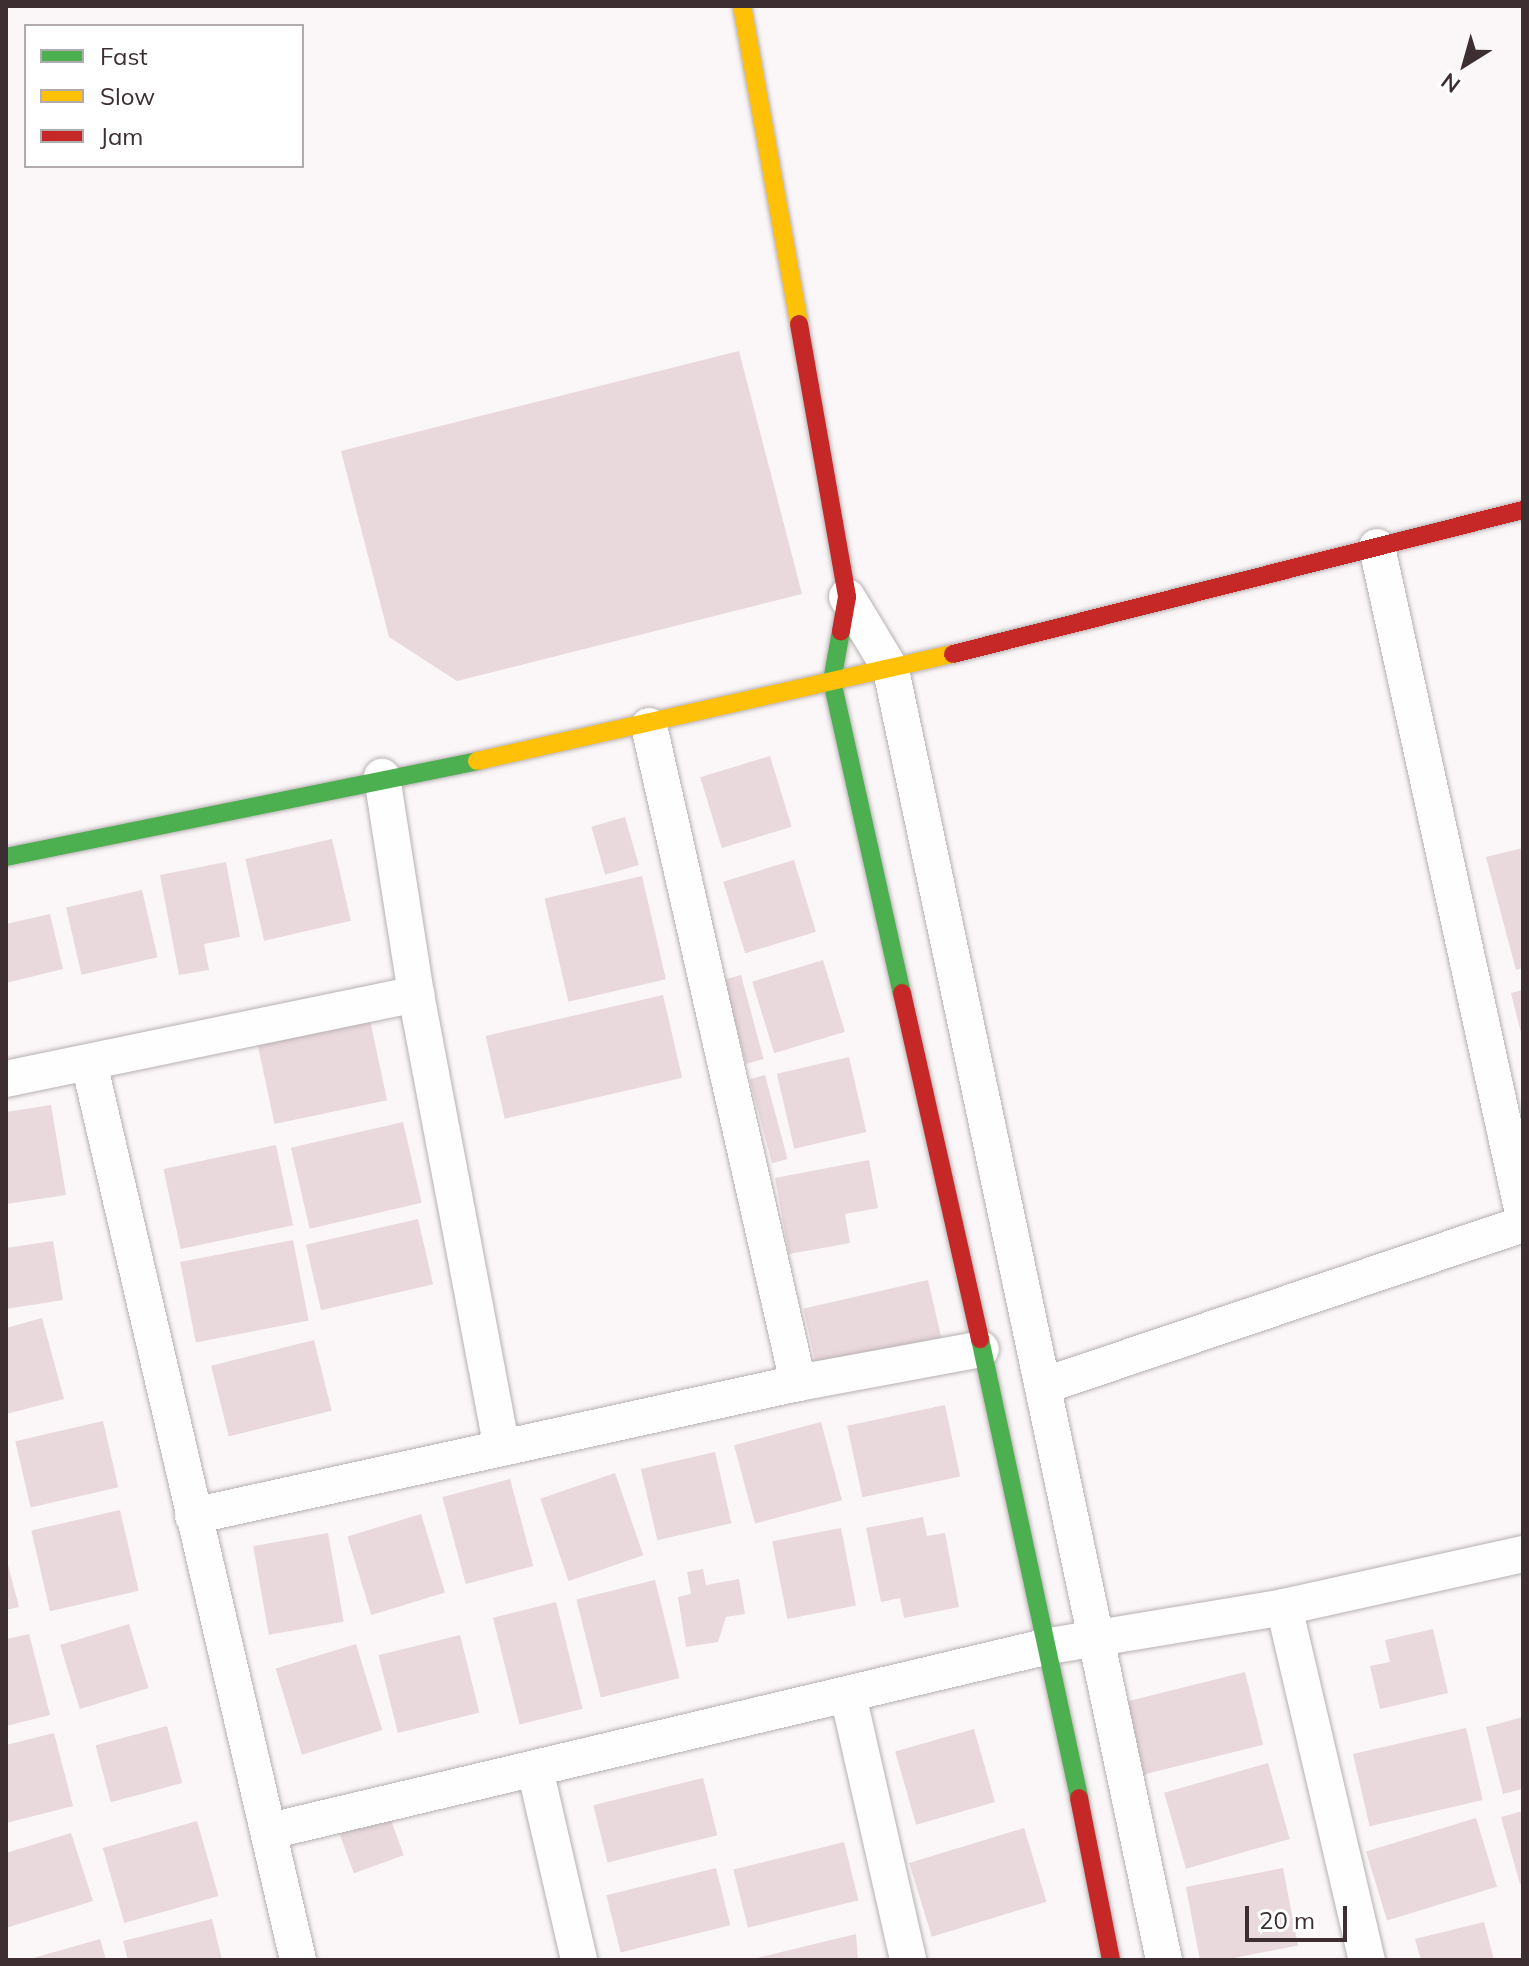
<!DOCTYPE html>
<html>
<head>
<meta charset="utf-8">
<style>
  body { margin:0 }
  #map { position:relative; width:1529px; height:1966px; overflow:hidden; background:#fbf7f8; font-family:Mulish,sans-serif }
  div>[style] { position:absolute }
  .building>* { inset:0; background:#e9d8dc; transform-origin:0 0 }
  .roads { filter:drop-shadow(0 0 2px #b8b0b2) drop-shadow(0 0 2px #b8b0b2) }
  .street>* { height:36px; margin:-18px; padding:0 18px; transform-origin:18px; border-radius:18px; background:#fefefe }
  .fast>* { height:18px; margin:-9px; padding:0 9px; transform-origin:9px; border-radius:9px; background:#4caf50 }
  .slow>* { height:18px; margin:-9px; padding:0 9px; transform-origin:9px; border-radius:9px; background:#ffc107 }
  .jam>* { height:18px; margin:-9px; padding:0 9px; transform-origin:9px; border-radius:9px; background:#c62828 }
  span { translate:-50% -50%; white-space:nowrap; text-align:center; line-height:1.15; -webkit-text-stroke:7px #fff; paint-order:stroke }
  .frame { position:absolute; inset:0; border:8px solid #3d2e32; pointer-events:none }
  .legend { position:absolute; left:24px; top:24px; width:280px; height:144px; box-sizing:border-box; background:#fff; border:2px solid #b1abad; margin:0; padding:10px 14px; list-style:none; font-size:24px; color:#3d2e32 }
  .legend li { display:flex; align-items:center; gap:16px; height:40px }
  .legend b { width:40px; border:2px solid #b1abad }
  .north { position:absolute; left:1425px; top:24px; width:80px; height:80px; -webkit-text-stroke:6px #fff; paint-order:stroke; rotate:217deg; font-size:22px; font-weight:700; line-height:32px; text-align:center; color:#3d2e32 }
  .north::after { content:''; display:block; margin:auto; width:28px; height:36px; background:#3d2e32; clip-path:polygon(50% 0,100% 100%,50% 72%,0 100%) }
  .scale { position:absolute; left:1245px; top:1906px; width:102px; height:36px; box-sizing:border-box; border:4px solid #3d2e32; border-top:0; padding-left:10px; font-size:24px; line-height:28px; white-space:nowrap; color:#3d2e32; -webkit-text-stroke:6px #fff; paint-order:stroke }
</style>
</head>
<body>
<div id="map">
  <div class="building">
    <i style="clip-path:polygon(739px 351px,802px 594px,457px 681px,389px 637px,341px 451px)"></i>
    <i style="left:770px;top:756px;width:74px;height:73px;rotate:73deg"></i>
    <i style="left:625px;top:817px;width:50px;height:35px;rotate:74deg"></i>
    <i style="left:332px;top:839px;width:84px;height:89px;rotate:77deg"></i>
    <i style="clip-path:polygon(1523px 848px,1523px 968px,1516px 970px,1486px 857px)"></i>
    <i style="left:794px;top:860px;width:75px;height:74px;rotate:73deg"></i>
    <i style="clip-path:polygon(226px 862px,240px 937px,204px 944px,209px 970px,179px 975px,160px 875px)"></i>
    <i style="left:642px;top:876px;width:106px;height:100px;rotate:77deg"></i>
    <i style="left:142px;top:890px;width:69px;height:78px;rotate:77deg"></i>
    <i style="clip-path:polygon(50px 914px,63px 969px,6px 983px,6px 924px)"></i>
    <i style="left:823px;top:960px;width:75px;height:74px;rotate:73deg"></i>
    <i style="left:741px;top:975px;width:87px;height:18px;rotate:75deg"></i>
    <i style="clip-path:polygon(1523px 990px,1523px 1037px,1522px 1037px,1511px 993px)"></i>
    <i style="left:663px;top:995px;width:85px;height:182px;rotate:77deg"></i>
    <i style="left:370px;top:1020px;width:82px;height:115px;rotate:78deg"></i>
    <i style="left:849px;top:1057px;width:77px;height:74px;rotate:77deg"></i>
    <i style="left:765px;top:1075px;width:87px;height:16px;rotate:75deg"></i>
    <i style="clip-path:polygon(51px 1105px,66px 1195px,6px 1204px,6px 1112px)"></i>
    <i style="left:403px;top:1122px;width:83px;height:115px;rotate:77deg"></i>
    <i style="left:276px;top:1145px;width:82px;height:115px;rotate:78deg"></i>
    <i style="clip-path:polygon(869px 1160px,878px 1208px,845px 1214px,850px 1243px,789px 1254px,775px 1178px)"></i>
    <i style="left:418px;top:1219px;width:67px;height:115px;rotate:77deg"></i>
    <i style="left:293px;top:1240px;width:82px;height:115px;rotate:79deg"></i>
    <i style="clip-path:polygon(53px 1241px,63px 1300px,6px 1309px,6px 1248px)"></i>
    <i style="left:928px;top:1280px;width:61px;height:128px;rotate:77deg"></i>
    <i style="clip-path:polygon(42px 1318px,64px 1399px,6px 1414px,6px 1328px)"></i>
    <i style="left:314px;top:1340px;width:73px;height:106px;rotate:76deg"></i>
    <i style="left:945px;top:1405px;width:73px;height:100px;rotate:78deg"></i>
    <i style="left:103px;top:1421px;width:68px;height:90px;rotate:77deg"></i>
    <i style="left:821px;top:1422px;width:81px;height:90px;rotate:75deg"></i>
    <i style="left:715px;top:1452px;width:73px;height:76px;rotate:77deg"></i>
    <i style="left:615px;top:1473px;width:87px;height:79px;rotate:71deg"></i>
    <i style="left:510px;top:1479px;width:90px;height:70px;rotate:75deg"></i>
    <i style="left:120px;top:1510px;width:83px;height:91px;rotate:77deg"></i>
    <i style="left:421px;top:1514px;width:82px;height:77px;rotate:73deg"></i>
    <i style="clip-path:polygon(923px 1517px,927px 1536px,945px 1533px,959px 1607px,904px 1618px,900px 1598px,881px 1602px,866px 1528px)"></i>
    <i style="left:841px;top:1528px;width:79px;height:70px;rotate:79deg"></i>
    <i style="left:328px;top:1533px;width:90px;height:76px;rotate:80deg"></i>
    <i style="clip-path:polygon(7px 1561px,19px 1607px,6px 1610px,6px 1562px)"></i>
    <i style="clip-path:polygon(703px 1569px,706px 1585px,739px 1579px,745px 1614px,726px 1617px,718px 1642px,686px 1647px,678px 1597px,691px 1594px,687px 1572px)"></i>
    <i style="left:655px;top:1580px;width:101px;height:81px;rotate:76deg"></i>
    <i style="left:556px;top:1602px;width:110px;height:65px;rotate:76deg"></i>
    <i style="left:129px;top:1624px;width:67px;height:72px;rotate:73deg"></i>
    <i style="clip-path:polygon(1433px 1629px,1448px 1693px,1380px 1709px,1370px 1666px,1390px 1662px,1385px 1640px)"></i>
    <i style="clip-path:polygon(29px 1634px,50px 1715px,6px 1726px,6px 1639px)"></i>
    <i style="left:460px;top:1635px;width:80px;height:84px;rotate:76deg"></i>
    <i style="left:356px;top:1644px;width:90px;height:84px;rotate:73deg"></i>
    <i style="left:1245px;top:1672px;width:75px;height:125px;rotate:76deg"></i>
    <i style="clip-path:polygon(1523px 1717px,1523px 1789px,1503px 1794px,1486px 1727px)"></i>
    <i style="left:167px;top:1726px;width:59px;height:74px;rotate:75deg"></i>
    <i style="left:1466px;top:1728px;width:74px;height:116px;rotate:77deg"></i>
    <i style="left:974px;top:1729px;width:76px;height:82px;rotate:74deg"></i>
    <i style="clip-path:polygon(54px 1733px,73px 1806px,6px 1823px,6px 1745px)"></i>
    <i style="left:1268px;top:1763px;width:79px;height:108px;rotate:74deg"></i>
    <i style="left:703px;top:1778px;width:59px;height:113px;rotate:76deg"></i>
    <i style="clip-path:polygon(1523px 1811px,1523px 1883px,1520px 1884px,1501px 1817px)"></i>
    <i style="left:388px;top:1812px;width:46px;height:53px;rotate:70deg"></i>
    <i style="left:1476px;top:1818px;width:72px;height:115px;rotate:73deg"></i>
    <i style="left:197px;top:1821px;width:78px;height:98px;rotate:74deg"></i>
    <i style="left:1024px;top:1828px;width:77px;height:120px;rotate:73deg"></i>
    <i style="clip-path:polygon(71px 1833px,93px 1901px,6px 1928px,6px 1853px)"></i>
    <i style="left:844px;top:1842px;width:60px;height:114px;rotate:76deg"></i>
    <i style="left:716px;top:1868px;width:59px;height:113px;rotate:76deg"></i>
    <i style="left:1283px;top:1868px;width:79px;height:99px;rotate:79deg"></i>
    <i style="clip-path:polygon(212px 1919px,222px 1960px,128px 1960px,123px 1941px)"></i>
    <i style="clip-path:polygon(1484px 1922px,1494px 1960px,1421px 1960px,1415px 1939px)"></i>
    <i style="clip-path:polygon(856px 1934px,858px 1960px,753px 1960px,753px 1959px)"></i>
    <i style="clip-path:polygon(100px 1939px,106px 1960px,30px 1960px,30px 1959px)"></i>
  </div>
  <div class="roads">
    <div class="street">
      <i style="left:1377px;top:547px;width:682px;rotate:77.64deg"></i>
      <i style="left:847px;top:597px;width:85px;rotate:58.9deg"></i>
      <i style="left:891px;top:670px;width:1319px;rotate:78.05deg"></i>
      <i style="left:649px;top:726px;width:674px;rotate:77.22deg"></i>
      <i style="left:416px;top:994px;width:462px;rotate:79.3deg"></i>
      <i style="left:89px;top:1063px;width:921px;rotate:76.88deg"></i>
      <i style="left:6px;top:1079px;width:419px;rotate:-11.7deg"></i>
      <i style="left:416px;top:994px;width:220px;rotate:-98.9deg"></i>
      <i style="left:1046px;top:1385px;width:503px;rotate:-18.65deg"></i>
      <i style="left:193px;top:1516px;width:619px;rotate:-12.4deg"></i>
      <i style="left:798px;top:1383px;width:186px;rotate:-10.5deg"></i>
      <i style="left:1284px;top:1607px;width:363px;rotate:76.8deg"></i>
      <i style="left:848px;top:1695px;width:272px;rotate:77.2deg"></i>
      <i style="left:535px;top:1769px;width:196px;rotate:77deg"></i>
      <i style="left:270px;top:1831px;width:801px;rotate:-13.36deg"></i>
      <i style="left:1049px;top:1646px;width:238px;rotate:-9.4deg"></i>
      <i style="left:1284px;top:1607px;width:245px;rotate:-12.5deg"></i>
    </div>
    <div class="fast">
      <i style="left:841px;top:631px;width:51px;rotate:100.2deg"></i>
      <i style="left:832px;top:681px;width:320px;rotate:77.4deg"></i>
      <i style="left:6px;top:857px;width:481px;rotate:-11.5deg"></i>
      <i style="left:980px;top:1339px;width:470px;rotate:77.8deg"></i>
    </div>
    <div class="slow">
      <i style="left:742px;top:6px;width:323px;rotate:79.8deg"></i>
      <i style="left:477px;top:761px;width:488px;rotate:-12.7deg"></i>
    </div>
    <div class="jam">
      <i style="left:799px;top:324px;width:277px;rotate:80deg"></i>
      <i style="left:847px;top:597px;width:35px;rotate:100deg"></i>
      <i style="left:953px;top:654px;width:588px;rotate:-14.18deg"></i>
      <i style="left:902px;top:993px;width:355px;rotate:77.3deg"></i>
      <i style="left:1079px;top:1798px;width:165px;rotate:78.8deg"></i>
    </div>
  </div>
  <div class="frame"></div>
  <ul class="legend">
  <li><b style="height:10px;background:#4caf50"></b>Fast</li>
  <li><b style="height:10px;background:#ffc107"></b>Slow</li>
  <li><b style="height:10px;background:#c62828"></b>Jam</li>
  </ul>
  <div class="north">N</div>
  <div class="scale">20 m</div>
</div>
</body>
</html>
